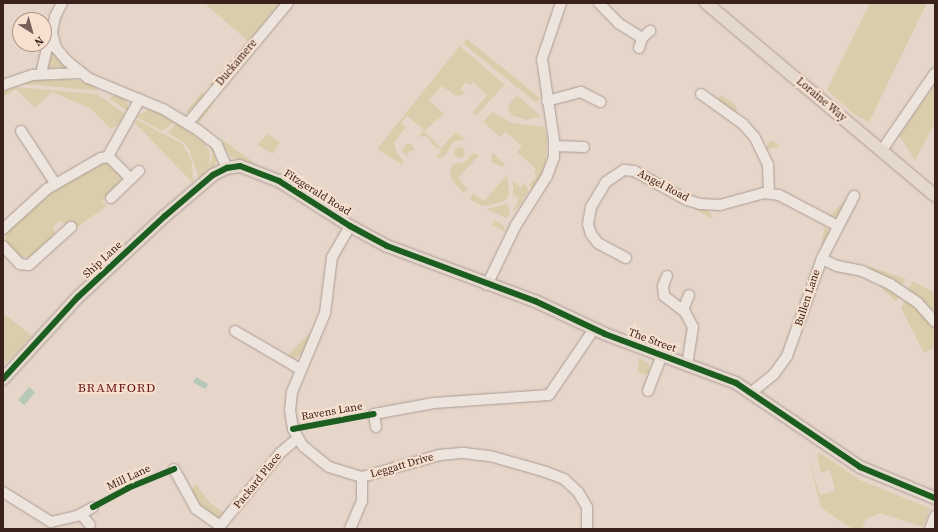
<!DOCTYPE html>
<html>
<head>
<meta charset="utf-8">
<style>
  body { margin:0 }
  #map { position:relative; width:938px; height:532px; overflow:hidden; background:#e6d6ca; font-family:"Source Serif 4",serif }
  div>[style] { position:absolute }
  .green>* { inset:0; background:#dacdab; transform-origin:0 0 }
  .round { border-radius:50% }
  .water>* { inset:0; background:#b6c9b8; transform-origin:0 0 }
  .roads { filter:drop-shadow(0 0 1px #ab9c94) drop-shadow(0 0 1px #ab9c94) }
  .minor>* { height:10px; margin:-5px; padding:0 5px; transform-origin:5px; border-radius:5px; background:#ede4dd }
  .major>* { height:12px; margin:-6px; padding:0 6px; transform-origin:6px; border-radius:6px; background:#e5d8cd }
  .cycleway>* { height:6px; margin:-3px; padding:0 3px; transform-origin:3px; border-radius:3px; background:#1b5e20 }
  span { translate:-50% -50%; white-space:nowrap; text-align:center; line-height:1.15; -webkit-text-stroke:4px #f8e0cf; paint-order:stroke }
  .street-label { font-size:11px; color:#3a211c }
  .quarter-label { font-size:13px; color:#6a171e; letter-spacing:1px }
  .frame { position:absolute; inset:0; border:4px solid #3a211c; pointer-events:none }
  .north { position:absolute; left:12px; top:12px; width:40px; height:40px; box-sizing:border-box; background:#f8e0cf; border:1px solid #ac9487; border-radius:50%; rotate:143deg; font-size:11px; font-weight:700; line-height:16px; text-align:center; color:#3a211c }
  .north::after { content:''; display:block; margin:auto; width:14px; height:18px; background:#766059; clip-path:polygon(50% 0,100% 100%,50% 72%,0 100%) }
</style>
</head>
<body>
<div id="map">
  <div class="green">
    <i style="clip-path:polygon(204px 3px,281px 3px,248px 41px)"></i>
    <i style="clip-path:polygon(870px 3px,927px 3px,869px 122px,855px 115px,827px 90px)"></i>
    <i style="left:467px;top:39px;width:94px;height:6px;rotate:39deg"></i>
    <i style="clip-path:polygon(460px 46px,541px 116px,527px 120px,511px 115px,508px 106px,517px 95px,504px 85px,476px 116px,472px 113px,487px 95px,473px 82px,470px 85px,466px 82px,460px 89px,465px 94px,456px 96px,442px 86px,429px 100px,444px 114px,424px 131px,441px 148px,456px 132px,465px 139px,453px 142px,445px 156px,439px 158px,436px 155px,441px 153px,440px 148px,437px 149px,426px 136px,418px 137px,424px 130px,407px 116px,401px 123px,406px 127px,394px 143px,397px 153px,404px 161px,401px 164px,377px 149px)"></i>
    <i style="clip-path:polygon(52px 51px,66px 67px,67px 69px,47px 67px)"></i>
    <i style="clip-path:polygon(233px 58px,212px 87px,209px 85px)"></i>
    <i style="clip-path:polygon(36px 78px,61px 78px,79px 81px,94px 85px,98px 91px,16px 83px)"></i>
    <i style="clip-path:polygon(935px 83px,935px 123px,915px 160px,899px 136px)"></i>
    <i style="clip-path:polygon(16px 87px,97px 94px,125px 114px,118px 125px,111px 129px,90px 108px,52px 92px,35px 108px,16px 89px,3px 97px,3px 92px)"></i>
    <i style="clip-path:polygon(203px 91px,205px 95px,188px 113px,186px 112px)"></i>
    <i style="clip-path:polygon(118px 94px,127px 101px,129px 112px,109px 98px)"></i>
    <i style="clip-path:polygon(721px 95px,736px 105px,737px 116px,717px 101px)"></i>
    <i style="clip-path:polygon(211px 101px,214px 102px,199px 123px,198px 118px)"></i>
    <i style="clip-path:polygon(149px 109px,155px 110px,176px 121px,162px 131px,136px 117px)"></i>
    <i style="clip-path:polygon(492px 112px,512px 123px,544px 127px,547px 139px,546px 160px,540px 178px,532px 189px,529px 185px,537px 176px,534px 172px,536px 169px,517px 152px,522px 146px,505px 132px,500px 137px,483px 122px)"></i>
    <i style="clip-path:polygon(137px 120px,183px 144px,192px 162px,193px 183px,135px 123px)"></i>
    <i style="clip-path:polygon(176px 123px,203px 141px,210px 152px,209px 168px,199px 179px,189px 149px,182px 141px,168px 133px)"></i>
    <i style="clip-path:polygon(267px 134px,280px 142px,273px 154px,257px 145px)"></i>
    <i style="clip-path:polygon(771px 140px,780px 146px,766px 150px,765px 148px)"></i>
    <i style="clip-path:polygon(224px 141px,259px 166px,231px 157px,222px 144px)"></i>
    <i style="clip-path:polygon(208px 143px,212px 145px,217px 160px,213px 169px,208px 172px,213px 154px)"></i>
    <i style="clip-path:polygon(406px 144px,412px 144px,414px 150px,407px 152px,409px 158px,402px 151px)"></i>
    <i class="round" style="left:453.5px;top:146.5px;width:11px;height:11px"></i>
    <i style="clip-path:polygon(492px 152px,505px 164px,503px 167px,492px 162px)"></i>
    <i style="clip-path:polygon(473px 153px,479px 155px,458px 178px,468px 189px,463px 193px,452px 180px,450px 169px,454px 164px,465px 162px)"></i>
    <i style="clip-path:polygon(103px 163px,110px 164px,122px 177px,120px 183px,102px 201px,107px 206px,76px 228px,70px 222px,64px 224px,59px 221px,53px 227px,55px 235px,32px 258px,18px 256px,7px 245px,5px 236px,7px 231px,37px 202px,56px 188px)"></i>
    <i style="clip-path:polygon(507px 175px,509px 194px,506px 200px,488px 206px,480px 205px,470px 199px,473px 193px,484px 201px)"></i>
    <i style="clip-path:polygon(513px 181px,521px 187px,524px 183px,529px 191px,519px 207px,513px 210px,519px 199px,513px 195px)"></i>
    <i style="clip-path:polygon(850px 196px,842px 213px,835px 217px,829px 216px)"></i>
    <i style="clip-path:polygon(507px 204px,510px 212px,507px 218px,486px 209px)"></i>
    <i style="clip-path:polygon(695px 206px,709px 210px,713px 219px,694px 209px)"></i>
    <i style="clip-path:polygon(494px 220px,503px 225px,506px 232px,492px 225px)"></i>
    <i style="clip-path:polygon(825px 224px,829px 233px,820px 254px)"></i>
    <i style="clip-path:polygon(868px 266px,889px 273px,906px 279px,901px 287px,868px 269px)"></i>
    <i style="clip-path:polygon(913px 281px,935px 293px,935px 308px,930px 311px,907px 291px)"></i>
    <i style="clip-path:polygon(882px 283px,901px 293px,896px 302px,880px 286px)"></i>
    <i style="clip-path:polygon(907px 297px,935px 327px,935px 347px,924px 353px,901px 308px)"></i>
    <i style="clip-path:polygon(3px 313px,32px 336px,3px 366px)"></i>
    <i style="clip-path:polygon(310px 333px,312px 335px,300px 356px,293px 359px,287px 356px)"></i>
    <i style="clip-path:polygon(639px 357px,649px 364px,650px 372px,645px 375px,638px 372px)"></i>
    <i style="clip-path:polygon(819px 452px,860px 480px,930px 508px,923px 527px,880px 513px,866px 519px,862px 529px,853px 529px,821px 508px,809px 460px,820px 495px,835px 491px,830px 470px,821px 473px,817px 455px)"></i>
    <i style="clip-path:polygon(196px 484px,210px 503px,226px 514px,216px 518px,202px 510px,191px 491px)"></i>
  </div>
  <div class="water">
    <i style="left:196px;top:377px;width:14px;height:6px;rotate:30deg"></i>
    <i style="left:29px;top:387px;width:8px;height:17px;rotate:40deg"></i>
  </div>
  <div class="roads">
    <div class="minor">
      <i style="left:62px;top:3px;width:16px;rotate:117deg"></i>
      <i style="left:55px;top:17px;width:16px;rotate:101deg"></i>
      <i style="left:52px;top:33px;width:16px;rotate:75deg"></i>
      <i style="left:56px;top:48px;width:17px;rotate:50deg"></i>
      <i style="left:67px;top:61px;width:27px;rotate:39deg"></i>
      <i style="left:88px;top:78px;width:81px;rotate:22.5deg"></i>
      <i style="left:163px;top:109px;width:41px;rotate:31deg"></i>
      <i style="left:198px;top:130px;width:24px;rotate:38deg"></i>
      <i style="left:217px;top:145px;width:25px;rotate:67deg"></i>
      <i style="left:599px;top:3px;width:28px;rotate:46deg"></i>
      <i style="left:618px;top:23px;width:28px;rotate:32deg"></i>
      <i style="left:639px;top:48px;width:10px;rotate:-73deg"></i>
      <i style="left:642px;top:38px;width:11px;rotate:-41deg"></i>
      <i style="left:41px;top:74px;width:26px;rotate:-77deg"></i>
      <i style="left:47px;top:49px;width:11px;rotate:-63deg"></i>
      <i style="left:3px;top:85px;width:31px;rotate:-19deg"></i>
      <i style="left:32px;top:75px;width:48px;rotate:-2.4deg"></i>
      <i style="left:701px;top:94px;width:52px;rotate:35.5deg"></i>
      <i style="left:743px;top:124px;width:18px;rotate:49deg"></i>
      <i style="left:755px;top:138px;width:30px;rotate:64deg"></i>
      <i style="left:768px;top:165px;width:28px;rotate:88deg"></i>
      <i style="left:547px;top:101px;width:35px;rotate:-15deg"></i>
      <i style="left:581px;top:92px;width:22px;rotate:27deg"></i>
      <i style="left:188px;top:123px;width:156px;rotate:-50.2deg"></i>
      <i style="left:21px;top:131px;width:62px;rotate:56.8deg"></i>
      <i style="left:554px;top:146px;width:30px;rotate:2deg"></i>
      <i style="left:882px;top:150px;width:93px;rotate:-55.5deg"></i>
      <i style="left:108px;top:156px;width:65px;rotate:-60.7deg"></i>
      <i style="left:111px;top:198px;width:39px;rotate:-44deg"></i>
      <i style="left:350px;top:226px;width:36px;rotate:120deg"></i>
      <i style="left:332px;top:257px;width:56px;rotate:97.1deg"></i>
      <i style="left:325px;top:313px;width:86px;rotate:112.7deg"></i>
      <i style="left:292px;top:392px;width:18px;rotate:96deg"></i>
      <i style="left:290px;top:410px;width:19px;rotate:81deg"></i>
      <i style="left:293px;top:429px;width:20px;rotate:60deg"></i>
      <i style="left:303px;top:446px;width:33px;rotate:39deg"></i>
      <i style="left:329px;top:467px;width:34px;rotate:17deg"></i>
      <i style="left:362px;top:477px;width:80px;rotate:-15.9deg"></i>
      <i style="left:439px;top:455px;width:25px;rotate:-5deg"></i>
      <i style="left:464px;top:453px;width:26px;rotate:7deg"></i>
      <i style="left:490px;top:456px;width:58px;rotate:15.9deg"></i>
      <i style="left:546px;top:472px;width:19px;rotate:21deg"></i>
      <i style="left:564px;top:479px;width:19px;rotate:43deg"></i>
      <i style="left:578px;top:492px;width:17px;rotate:59deg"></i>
      <i style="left:587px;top:507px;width:22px;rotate:90deg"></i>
      <i style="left:3px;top:229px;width:59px;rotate:-42.3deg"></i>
      <i style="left:47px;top:189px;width:62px;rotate:-29.9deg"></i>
      <i style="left:101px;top:158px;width:8px;rotate:-7deg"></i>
      <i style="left:109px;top:157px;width:31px;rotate:45deg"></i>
      <i style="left:3px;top:246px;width:25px;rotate:47deg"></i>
      <i style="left:20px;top:264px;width:9px;rotate:6deg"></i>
      <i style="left:29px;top:265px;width:57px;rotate:-42.1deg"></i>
      <i style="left:626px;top:258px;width:32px;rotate:-152deg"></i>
      <i style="left:598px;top:243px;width:11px;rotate:-128deg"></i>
      <i style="left:591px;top:234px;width:10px;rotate:-107deg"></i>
      <i style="left:588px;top:224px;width:17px;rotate:-80deg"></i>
      <i style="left:591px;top:207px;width:29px;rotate:-59deg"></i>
      <i style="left:606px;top:182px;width:22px;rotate:-34deg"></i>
      <i style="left:624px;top:170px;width:10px;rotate:6deg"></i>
      <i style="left:634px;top:171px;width:60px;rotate:28.7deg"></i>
      <i style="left:687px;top:200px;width:14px;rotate:17deg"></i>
      <i style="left:700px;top:204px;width:20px;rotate:3deg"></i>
      <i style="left:720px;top:205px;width:46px;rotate:-15.3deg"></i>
      <i style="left:764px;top:193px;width:15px;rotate:8deg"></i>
      <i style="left:779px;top:195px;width:67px;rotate:27.7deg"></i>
      <i style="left:822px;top:259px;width:17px;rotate:25deg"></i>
      <i style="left:837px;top:266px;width:25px;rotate:11deg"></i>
      <i style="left:862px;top:271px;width:31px;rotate:25deg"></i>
      <i style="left:890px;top:284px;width:34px;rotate:34deg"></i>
      <i style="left:918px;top:303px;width:25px;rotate:48deg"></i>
      <i style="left:667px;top:276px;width:11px;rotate:112deg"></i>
      <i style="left:663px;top:286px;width:10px;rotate:84deg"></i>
      <i style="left:664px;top:296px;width:26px;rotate:37deg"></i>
      <i style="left:685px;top:312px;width:17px;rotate:62deg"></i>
      <i style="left:693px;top:327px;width:36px;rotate:99deg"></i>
      <i style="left:487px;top:285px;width:67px;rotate:-64.2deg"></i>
      <i style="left:516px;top:225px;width:58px;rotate:-57.7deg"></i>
      <i style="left:547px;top:176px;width:20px;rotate:-70deg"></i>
      <i style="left:554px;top:157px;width:17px;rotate:-90deg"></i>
      <i style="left:554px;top:140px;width:82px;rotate:-98.4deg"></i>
      <i style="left:542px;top:59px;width:59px;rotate:-71.3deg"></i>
      <i style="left:683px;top:310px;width:16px;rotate:-68deg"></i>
      <i style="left:235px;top:331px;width:75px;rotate:30.3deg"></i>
      <i style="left:648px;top:391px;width:39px;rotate:-69deg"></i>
      <i style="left:752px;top:392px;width:28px;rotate:-39deg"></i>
      <i style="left:774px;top:374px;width:22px;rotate:-54deg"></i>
      <i style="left:787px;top:356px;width:104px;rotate:-70.3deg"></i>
      <i style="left:822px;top:258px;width:70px;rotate:-62.7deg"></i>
      <i style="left:376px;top:427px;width:13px;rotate:-99deg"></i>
      <i style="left:374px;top:414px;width:61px;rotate:-10.4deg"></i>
      <i style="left:434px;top:403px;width:115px;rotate:-4deg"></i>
      <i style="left:549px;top:395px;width:80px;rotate:-55.7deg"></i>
      <i style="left:174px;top:469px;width:46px;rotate:61.2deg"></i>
      <i style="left:196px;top:509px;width:29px;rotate:35deg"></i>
      <i style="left:220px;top:526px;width:94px;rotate:-50.6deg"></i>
      <i style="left:280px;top:453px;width:23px;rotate:-40deg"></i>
      <i style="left:3px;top:492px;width:57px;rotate:32deg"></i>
      <i style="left:51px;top:522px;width:27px;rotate:-13deg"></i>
      <i style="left:77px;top:516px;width:18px;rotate:-29deg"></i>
      <i style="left:81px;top:514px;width:14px;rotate:51deg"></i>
      <i style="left:350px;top:529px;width:30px;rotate:-67deg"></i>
      <i style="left:362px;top:501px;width:24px;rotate:-90deg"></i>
      <i style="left:930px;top:529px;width:14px;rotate:-69deg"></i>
    </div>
    <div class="major">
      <i style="left:706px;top:3px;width:299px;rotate:40.1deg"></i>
      <i style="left:3px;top:379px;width:111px;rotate:-47.6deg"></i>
      <i style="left:78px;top:297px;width:119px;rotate:-43deg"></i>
      <i style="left:165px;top:216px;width:63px;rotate:-40.5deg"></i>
      <i style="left:213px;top:175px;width:16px;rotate:-27deg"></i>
      <i style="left:227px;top:168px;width:13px;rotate:-9deg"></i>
      <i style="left:240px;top:166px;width:42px;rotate:21deg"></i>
      <i style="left:279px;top:181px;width:84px;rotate:32.4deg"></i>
      <i style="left:350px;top:226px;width:42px;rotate:28.4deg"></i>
      <i style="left:387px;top:246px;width:158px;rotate:20.4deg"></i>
      <i style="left:535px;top:301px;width:77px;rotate:25.2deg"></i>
      <i style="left:605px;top:334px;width:140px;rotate:20.5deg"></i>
      <i style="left:736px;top:383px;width:150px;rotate:34.1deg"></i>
      <i style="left:860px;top:467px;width:81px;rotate:22.5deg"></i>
    </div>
  </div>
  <div class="cycleway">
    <i style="left:3px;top:379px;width:111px;rotate:-47.6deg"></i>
    <i style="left:78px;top:297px;width:119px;rotate:-43deg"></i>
    <i style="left:165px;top:216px;width:63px;rotate:-40.5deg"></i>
    <i style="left:213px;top:175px;width:16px;rotate:-27deg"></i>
    <i style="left:227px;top:168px;width:13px;rotate:-9deg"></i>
    <i style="left:240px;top:166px;width:42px;rotate:21deg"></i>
    <i style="left:279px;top:181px;width:84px;rotate:32.4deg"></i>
    <i style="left:350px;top:226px;width:42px;rotate:28.4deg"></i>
    <i style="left:387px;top:246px;width:158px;rotate:20.4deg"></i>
    <i style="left:535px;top:301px;width:77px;rotate:25.2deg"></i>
    <i style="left:605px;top:334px;width:140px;rotate:20.5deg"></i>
    <i style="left:736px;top:383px;width:150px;rotate:34.1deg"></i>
    <i style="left:860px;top:467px;width:81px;rotate:22.5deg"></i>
    <i style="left:293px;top:429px;width:82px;rotate:-10.5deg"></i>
    <i style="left:93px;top:507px;width:40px;rotate:-28deg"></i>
    <i style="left:128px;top:488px;width:50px;rotate:-22.4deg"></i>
  </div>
  <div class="street-label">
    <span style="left:237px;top:63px;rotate:-50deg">Duckamere</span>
    <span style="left:821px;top:100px;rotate:40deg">Loraine Way</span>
    <span style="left:663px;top:186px;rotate:28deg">Angel Road</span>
    <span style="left:317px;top:193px;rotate:32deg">Fitzgerald Road</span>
    <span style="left:103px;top:260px;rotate:-43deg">Ship Lane</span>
    <span style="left:808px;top:298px;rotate:-72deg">Bullen Lane</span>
    <span style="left:652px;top:341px;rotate:20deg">The Street</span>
    <span style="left:332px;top:412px;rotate:-10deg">Ravens Lane</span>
    <span style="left:402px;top:466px;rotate:-16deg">Leggatt Drive</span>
    <span style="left:129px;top:478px;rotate:-25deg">Mill Lane</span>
    <span style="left:258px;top:481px;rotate:-51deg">Packard Place</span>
  </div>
  <div class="quarter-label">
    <span style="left:117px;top:388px">BRAMFORD</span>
  </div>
  <div class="frame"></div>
  <div class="north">N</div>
</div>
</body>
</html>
